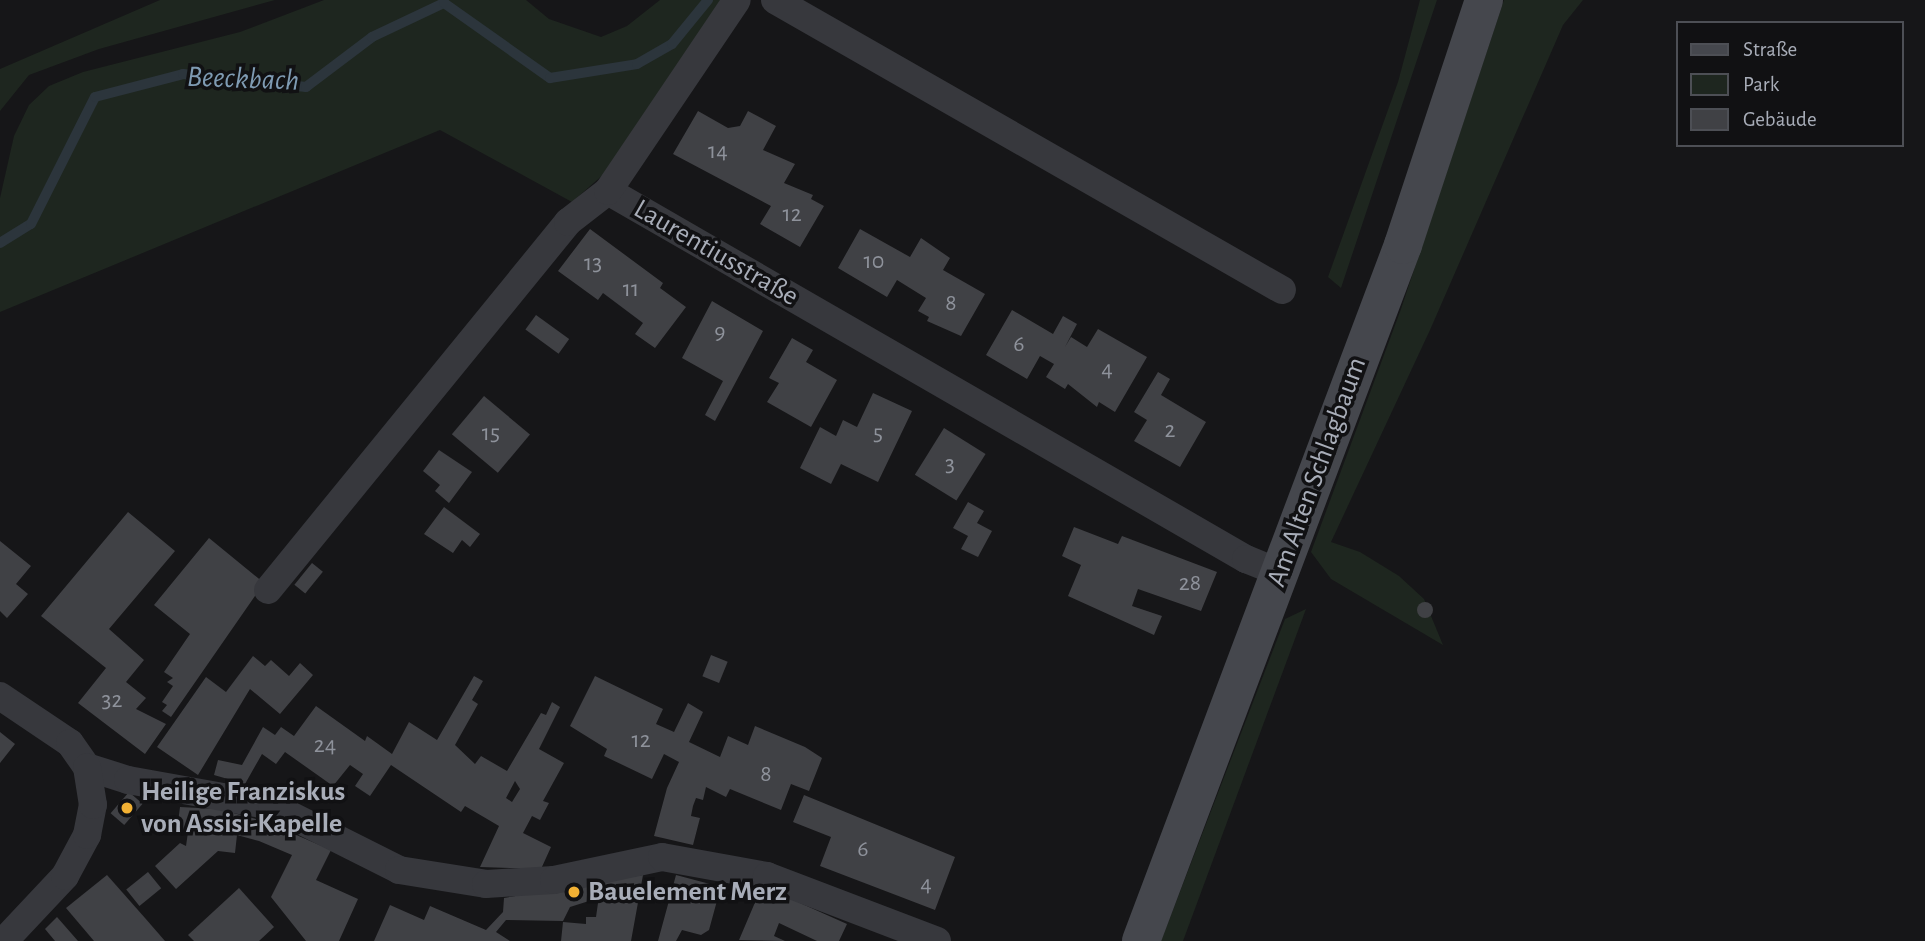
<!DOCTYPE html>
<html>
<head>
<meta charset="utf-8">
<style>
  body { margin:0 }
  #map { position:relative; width:1925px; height:941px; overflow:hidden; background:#161618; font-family:"Alegreya Sans",sans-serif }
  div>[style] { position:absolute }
  .green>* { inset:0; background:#1e261f }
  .stream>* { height:10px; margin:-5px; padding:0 5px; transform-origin:5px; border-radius:5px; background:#2c353c }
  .building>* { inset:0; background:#404145; transform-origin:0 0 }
  .round { border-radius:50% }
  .street>* { height:28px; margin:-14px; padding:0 14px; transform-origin:14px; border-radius:14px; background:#37383d }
  .secondary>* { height:38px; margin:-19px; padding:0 19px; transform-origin:19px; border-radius:19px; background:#45474d }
  .dots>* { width:19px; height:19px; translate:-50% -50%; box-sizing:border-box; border:4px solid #111113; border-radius:50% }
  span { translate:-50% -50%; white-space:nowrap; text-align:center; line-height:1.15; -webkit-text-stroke:7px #111113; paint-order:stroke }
  .number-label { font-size:24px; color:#8e929b }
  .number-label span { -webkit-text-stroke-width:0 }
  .street-label { font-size:28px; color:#a8adb8 }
  .poi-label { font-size:28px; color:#a8adb8; font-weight:700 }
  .left { translate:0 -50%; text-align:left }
  .water-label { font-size:30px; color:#7f9bb3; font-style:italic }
  .legend { position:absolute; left:1676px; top:21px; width:228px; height:126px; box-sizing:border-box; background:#111113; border:2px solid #4d4f55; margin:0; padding:9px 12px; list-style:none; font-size:21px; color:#a8adb8 }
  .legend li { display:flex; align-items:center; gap:14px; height:35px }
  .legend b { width:35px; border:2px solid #4d4f55 }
</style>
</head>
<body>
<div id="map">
  <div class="green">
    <i style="clip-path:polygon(160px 0,275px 0,99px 49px,29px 75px,0 111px,0 69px)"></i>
    <i style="clip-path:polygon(324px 0,526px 0,549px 19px,601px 37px,627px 26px,660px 0,727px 0,605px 173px,572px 202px,440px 130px,0 312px,0 198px,14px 136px,29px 105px,49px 86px,83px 72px,240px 32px)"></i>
    <i style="clip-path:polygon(1420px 0,1437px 0,1341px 288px,1328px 277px,1398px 82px)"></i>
    <i style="clip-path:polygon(1504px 0,1583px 0,1563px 25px,1430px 330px,1331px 542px,1360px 552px,1399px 576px,1424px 599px,1443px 645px,1331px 579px,1311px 552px,1401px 309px)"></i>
    <i style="clip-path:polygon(1306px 609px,1183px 941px,1161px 941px,1285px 619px)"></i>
  </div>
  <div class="stream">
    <i style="left:0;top:243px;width:36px;rotate:-32deg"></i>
    <i style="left:31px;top:224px;width:142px;rotate:-63.3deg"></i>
    <i style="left:95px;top:97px;width:91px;rotate:-14.6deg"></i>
    <i style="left:183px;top:74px;width:124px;rotate:6deg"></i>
    <i style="left:306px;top:87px;width:83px;rotate:-37.1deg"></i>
    <i style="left:372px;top:37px;width:80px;rotate:-25.3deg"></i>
    <i style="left:444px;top:3px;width:130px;rotate:35.3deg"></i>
    <i style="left:550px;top:78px;width:88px;rotate:-9.1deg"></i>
    <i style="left:637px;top:64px;width:40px;rotate:-29.7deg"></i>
    <i style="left:672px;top:44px;width:57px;rotate:-50.7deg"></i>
  </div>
  <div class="building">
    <i style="clip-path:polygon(698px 111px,728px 128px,740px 126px,748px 111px,776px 126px,763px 150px,795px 164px,784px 183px,813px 195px,811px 199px,824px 206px,800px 247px,760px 224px,771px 206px,673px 154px)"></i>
    <i style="clip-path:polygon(590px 229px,663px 283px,660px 288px,686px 307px,655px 348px,635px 334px,643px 323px,603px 293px,598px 300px,558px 271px)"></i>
    <i style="clip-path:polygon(860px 229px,910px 257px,921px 238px,950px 258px,943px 270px,985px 294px,961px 336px,927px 321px,929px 317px,918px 311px,926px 298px,897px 280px,887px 297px,838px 268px)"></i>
    <i style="clip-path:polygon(712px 301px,763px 331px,715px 421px,705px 415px,723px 381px,682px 358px)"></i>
    <i style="clip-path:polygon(1012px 310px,1053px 334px,1063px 316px,1077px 324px,1065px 347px,1071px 337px,1087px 347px,1098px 329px,1147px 357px,1115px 412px,1099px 402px,1097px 407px,1068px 384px,1065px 389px,1046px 377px,1054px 364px,1040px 356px,1027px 379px,986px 355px)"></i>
    <i style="left:536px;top:315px;width:41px;height:18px;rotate:36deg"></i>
    <i style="clip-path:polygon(792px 338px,813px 350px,806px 362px,837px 380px,811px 427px,767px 402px,779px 383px,769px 378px)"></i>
    <i style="clip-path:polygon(1158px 372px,1170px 379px,1161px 395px,1206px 422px,1180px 467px,1134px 441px,1147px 420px,1134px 412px)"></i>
    <i style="clip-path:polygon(873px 393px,912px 411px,878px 482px,841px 464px,831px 484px,800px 468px,820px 427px,836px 436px,843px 420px,857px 427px)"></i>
    <i style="left:484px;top:396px;width:60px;height:50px;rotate:40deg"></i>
    <i style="left:944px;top:428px;width:49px;height:55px;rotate:32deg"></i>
    <i style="clip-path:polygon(439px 450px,472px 472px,449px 503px,435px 491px,440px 485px,423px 471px)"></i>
    <i style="clip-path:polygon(968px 502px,984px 511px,977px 523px,992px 531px,978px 557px,961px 549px,968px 536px,953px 528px)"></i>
    <i style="clip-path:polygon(444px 507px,480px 534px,470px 547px,462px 540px,453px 553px,424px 534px)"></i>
    <i style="clip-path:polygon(128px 512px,175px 551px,109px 629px,144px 660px,126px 682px,146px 698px,136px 709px,166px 724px,145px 754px,78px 703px,106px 668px,41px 616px)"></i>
    <i style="clip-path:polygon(1074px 527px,1118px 544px,1122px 536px,1217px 572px,1201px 611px,1138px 589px,1132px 606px,1162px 616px,1154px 635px,1068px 596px,1081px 565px,1062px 556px)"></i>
    <i style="clip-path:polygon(209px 538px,264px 583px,171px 717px,162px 711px,167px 705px,162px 702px,173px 686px,167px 682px,173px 678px,164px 672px,190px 634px,154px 605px)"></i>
    <i style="clip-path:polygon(0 541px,31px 566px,16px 584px,28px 594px,7px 618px,0 611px)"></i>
    <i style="left:312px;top:563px;width:14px;height:28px;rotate:39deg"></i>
    <i class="round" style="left:1417px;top:602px;width:16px;height:16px"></i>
    <i style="left:711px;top:655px;width:18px;height:23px;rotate:22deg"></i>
    <i style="clip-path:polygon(253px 656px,265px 666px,271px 660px,289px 676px,300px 663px,313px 675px,280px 714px,250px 689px,198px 775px,157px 747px,206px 677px,226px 692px)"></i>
    <i style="clip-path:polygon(evenodd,474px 676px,483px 681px,472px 700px,478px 704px,455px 745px,475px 764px,481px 756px,507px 771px,541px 713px,546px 715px,552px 702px,560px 707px,539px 749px,564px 763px,543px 801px,549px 803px,540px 820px,532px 816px,523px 833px,551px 847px,541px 869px,480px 867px,499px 826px,465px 806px,461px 812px,391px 765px,370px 796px,355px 786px,363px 774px,350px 765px,333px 786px,285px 752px,276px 764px,262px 754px,245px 784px,214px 775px,218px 760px,242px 765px,263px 727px,275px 735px,281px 727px,294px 736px,316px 706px,365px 741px,367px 736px,392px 754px,409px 722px,437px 740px,474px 676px,515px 781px,520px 789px,512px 802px,506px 798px,515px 781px)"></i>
    <i style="clip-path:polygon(595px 676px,663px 709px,656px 724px,674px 732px,688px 703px,703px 712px,689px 742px,720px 757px,728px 736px,748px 745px,755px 726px,805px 747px,822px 758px,809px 791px,791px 784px,781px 810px,730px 789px,726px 797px,706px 787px,703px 800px,696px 798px,693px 806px,691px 816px,700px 818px,693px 845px,654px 836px,667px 788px,679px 762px,664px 754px,652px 779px,604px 756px,607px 749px,570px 726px)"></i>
    <i style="clip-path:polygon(0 732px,15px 744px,0 763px)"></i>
    <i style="left:129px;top:792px;width:18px;height:28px;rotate:41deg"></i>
    <i style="clip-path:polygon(804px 795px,955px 857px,935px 910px,820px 866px,831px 837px,793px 822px)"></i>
    <i style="clip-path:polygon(180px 807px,218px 809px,264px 821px,331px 850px,316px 880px,358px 899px,339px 941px,306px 941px,271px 897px,292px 855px,259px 841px,237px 835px,235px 853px,218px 851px,176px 889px,155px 866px,180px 843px,186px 846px,188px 832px,177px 830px)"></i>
    <i style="left:148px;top:872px;width:21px;height:28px;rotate:51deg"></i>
    <i style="clip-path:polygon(107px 875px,145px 918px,165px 941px,94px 941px,66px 908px)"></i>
    <i style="clip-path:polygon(643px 875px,631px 941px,561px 941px,563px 922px,586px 924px,586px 917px,596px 917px,598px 903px,589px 901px,570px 907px,563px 921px,506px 920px,496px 932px,510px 941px,374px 941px,390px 905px,424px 920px,430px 906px,486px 930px,503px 912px,504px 898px)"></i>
    <i style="clip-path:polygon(676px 875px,710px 884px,718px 897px,709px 930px,701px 935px,682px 930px,676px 941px,658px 941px)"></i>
    <i style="clip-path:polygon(762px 886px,847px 924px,839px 941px,817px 941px,779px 923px,774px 936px,785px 941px,739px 940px)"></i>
    <i style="clip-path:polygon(239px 888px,274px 927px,259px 941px,194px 941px,188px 935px)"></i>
    <i style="clip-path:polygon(57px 917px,78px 941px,55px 941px,45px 929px)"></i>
  </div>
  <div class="street">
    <i style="left:775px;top:0;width:584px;rotate:29.77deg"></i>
    <i style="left:608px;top:191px;width:737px;rotate:29.98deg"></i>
    <i style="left:1246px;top:559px;width:37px;rotate:22deg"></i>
    <i style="left:268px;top:590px;width:475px;rotate:-50.8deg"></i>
    <i style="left:568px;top:222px;width:51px;rotate:-37.8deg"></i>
    <i style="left:608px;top:191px;width:230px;rotate:-56deg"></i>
    <i style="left:0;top:696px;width:84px;rotate:33.9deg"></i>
    <i style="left:70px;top:743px;width:29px;rotate:55deg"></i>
    <i style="left:87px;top:767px;width:43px;rotate:17.6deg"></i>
    <i style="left:128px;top:780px;width:146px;rotate:10.2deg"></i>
    <i style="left:272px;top:806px;width:142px;rotate:26.7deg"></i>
    <i style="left:399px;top:870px;width:88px;rotate:9.1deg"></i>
    <i style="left:486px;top:884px;width:68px;rotate:-3.4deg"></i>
    <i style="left:554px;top:880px;width:110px;rotate:-12deg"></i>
    <i style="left:662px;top:857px;width:107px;rotate:10.3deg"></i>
    <i style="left:767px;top:876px;width:182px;rotate:20.9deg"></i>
    <i style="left:4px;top:941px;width:89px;rotate:-46.8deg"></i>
    <i style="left:65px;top:876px;width:47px;rotate:-61.8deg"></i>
    <i style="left:87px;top:835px;width:31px;rotate:-79deg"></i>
    <i style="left:93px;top:805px;width:38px;rotate:-99deg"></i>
  </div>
  <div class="secondary">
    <i style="left:1141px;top:941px;width:744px;rotate:-69.37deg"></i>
    <i style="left:1403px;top:245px;width:258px;rotate:-71.7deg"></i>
  </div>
  <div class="dots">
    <i style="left:127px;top:808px;background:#f2b134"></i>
    <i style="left:574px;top:892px;background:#f2b134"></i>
  </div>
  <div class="number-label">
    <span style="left:718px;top:152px">14</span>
    <span style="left:792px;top:215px">12</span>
    <span style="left:874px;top:262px">10</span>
    <span style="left:593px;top:264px">13</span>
    <span style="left:631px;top:290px">11</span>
    <span style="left:951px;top:304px">8</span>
    <span style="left:720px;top:333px">9</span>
    <span style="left:1019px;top:345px">6</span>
    <span style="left:1107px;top:370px">4</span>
    <span style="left:1170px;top:431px">2</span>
    <span style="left:491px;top:434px">15</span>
    <span style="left:878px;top:434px">5</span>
    <span style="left:950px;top:465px">3</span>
    <span style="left:1190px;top:584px">28</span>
    <span style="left:112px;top:701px">32</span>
    <span style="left:641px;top:741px">12</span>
    <span style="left:325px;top:746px">24</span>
    <span style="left:766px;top:775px">8</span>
    <span style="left:863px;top:850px">6</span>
    <span style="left:926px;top:885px">4</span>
  </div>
  <div class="street-label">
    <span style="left:716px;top:253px;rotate:30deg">Laurentiusstraße</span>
    <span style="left:1317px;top:472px;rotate:-70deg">Am Alten Schlagbaum</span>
  </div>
  <div class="poi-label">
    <span class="left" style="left:141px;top:808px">Heilige Franziskus<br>von Assisi-Kapelle</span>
    <span class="left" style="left:588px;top:892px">Bauelement Merz</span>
  </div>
  <div class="water-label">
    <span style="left:243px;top:79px;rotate:2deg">Beeckbach</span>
  </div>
  <ul class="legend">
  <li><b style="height:9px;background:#45474d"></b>Straße</li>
  <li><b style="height:19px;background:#1e261f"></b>Park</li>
  <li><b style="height:19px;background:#404145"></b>Gebäude</li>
  </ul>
</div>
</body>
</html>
